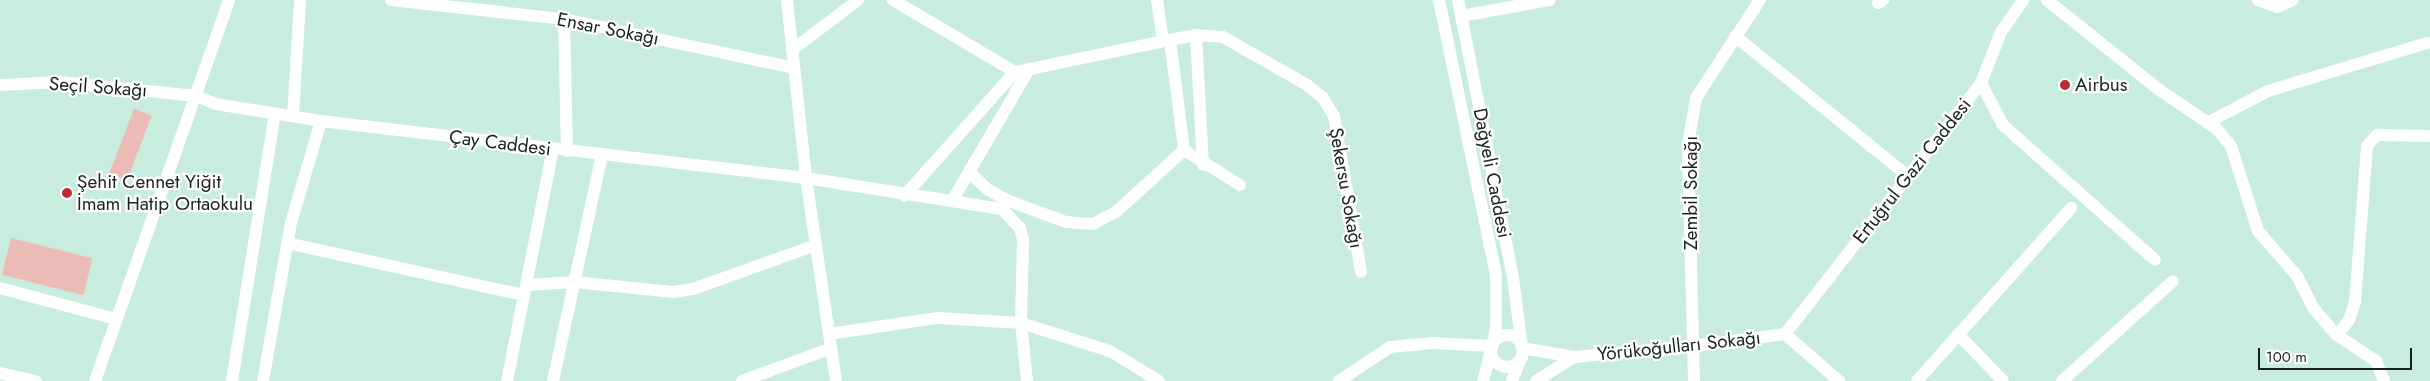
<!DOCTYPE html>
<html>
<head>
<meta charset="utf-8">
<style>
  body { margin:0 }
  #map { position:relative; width:2430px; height:381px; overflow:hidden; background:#c8ecde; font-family:Jost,sans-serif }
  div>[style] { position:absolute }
  .green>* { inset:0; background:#edbbb6; transform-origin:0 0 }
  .minor>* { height:12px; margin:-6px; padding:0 6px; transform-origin:6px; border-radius:6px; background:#fff }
  .minor>.ring { margin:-6px; padding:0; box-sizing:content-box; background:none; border:12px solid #fff; border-radius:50% }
  .dots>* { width:14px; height:14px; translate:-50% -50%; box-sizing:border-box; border:2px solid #fff; border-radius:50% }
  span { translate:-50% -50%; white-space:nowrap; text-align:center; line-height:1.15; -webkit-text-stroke:4.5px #fff; paint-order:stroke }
  .street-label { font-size:19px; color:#16231e }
  .poi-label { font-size:19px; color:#16231e }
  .left { translate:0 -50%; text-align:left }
  .scale { position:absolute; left:2258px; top:348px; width:154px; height:22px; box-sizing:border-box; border:2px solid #16231e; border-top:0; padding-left:6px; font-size:15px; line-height:18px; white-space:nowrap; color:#16231e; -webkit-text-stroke:4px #fff; paint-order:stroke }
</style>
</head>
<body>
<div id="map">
  <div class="green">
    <i style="left:134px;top:109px;width:19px;height:69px;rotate:21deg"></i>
    <i style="left:11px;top:238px;width:84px;height:38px;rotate:14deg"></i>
  </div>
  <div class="minor">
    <i style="left:391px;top:0;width:174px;rotate:6.3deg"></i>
    <i style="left:564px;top:19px;width:235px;rotate:12deg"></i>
    <i style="left:787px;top:0;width:179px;rotate:83.9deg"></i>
    <i style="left:806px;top:178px;width:205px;rotate:81.6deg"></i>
    <i style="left:893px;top:0;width:142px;rotate:30.5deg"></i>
    <i style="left:1015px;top:72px;width:166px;rotate:131.8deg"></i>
    <i style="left:1157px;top:0;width:41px;rotate:81.7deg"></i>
    <i style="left:1458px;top:0;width:283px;rotate:78.8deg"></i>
    <i style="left:1513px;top:278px;width:71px;rotate:82.7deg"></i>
    <i style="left:1522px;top:348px;width:53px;rotate:9.8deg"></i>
    <i style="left:1574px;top:357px;width:121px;rotate:-5.2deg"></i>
    <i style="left:1694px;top:346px;width:92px;rotate:-7.5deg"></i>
    <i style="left:2047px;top:0;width:142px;rotate:38.7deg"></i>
    <i style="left:2158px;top:89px;width:71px;rotate:34.1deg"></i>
    <i style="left:2217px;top:129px;width:22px;rotate:51deg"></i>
    <i style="left:2231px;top:146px;width:89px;rotate:72.4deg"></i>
    <i style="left:2258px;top:231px;width:60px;rotate:49.1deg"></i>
    <i style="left:2297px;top:276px;width:37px;rotate:63deg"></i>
    <i style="left:2314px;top:309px;width:35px;rotate:49deg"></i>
    <i style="left:2337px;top:335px;width:47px;rotate:33.7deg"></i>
    <i style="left:2376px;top:361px;width:22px;rotate:68deg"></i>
    <i style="left:2258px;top:0;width:20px;rotate:20deg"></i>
    <i style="left:2277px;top:7px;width:17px;rotate:-24deg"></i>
    <i style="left:1878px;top:3px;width:6px;rotate:-31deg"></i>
    <i style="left:1461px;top:16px;width:90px;rotate:-10.2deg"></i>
    <i style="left:564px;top:19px;width:132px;rotate:88.7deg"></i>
    <i style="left:1196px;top:35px;width:130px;rotate:86.9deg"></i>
    <i style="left:1735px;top:36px;width:223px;rotate:39deg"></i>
    <i style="left:1170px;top:40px;width:26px;rotate:-11deg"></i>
    <i style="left:1196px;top:35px;width:27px;rotate:4deg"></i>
    <i style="left:1223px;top:37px;width:97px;rotate:29.7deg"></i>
    <i style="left:1307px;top:85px;width:21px;rotate:39deg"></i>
    <i style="left:1323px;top:98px;width:21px;rotate:59deg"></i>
    <i style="left:1334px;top:116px;width:158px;rotate:80.2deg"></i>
    <i style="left:792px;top:50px;width:83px;rotate:-37.1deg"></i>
    <i style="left:1015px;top:72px;width:158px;rotate:-11.7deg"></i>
    <i style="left:1170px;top:40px;width:111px;rotate:82.7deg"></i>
    <i style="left:1184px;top:150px;width:66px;rotate:32deg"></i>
    <i style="left:1981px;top:83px;width:47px;rotate:62.4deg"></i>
    <i style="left:2003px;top:125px;width:203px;rotate:41.6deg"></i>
    <i style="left:0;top:85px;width:59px;rotate:-2.9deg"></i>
    <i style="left:59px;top:82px;width:138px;rotate:5.8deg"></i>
    <i style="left:196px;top:96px;width:22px;rotate:22deg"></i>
    <i style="left:216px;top:104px;width:106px;rotate:9.2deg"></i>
    <i style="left:321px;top:121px;width:488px;rotate:6.7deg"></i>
    <i style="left:806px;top:178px;width:198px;rotate:9deg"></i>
    <i style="left:1002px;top:209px;width:26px;rotate:47deg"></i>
    <i style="left:1020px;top:228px;width:12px;rotate:76deg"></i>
    <i style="left:1023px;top:240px;width:83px;rotate:91.4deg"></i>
    <i style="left:1021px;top:323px;width:93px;rotate:17.5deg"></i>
    <i style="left:1110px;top:351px;width:57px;rotate:31.5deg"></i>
    <i style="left:293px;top:116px;width:116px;rotate:-86.5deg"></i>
    <i style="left:2207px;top:123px;width:69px;rotate:-27.7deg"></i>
    <i style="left:2268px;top:91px;width:166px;rotate:-16.8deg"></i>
    <i style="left:969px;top:172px;width:25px;rotate:43deg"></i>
    <i style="left:987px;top:189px;width:25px;rotate:29deg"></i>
    <i style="left:1009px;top:201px;width:61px;rotate:20.2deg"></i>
    <i style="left:1066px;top:222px;width:27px;rotate:4deg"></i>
    <i style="left:1093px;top:224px;width:27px;rotate:-28deg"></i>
    <i style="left:1117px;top:211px;width:91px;rotate:-42.3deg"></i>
    <i style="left:952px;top:201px;width:153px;rotate:-59.7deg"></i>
    <i style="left:287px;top:243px;width:243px;rotate:12.4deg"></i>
    <i style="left:526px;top:285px;width:49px;rotate:-3.5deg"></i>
    <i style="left:575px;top:282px;width:100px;rotate:5.8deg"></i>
    <i style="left:674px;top:292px;width:19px;rotate:-9deg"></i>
    <i style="left:693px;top:289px;width:131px;rotate:-19.7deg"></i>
    <i style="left:0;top:288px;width:120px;rotate:15deg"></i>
    <i style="left:829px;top:334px;width:110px;rotate:-8.4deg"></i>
    <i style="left:938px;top:318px;width:83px;rotate:3.4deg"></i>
    <i style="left:1021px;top:323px;width:58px;rotate:84.1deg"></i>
    <i style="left:1785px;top:334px;width:318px;rotate:-52deg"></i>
    <i style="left:1981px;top:83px;width:55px;rotate:-68.6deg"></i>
    <i style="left:2001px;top:32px;width:39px;rotate:-55deg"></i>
    <i style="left:1785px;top:334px;width:72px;rotate:41deg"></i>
    <i style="left:1958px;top:334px;width:65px;rotate:46.2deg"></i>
    <i style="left:2337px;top:335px;width:19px;rotate:-51deg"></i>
    <i style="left:2349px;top:320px;width:19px;rotate:-72deg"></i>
    <i style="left:2355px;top:302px;width:156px;rotate:-85.6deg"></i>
    <i style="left:2367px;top:146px;width:15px;rotate:-48deg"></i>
    <i style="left:2377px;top:135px;width:53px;rotate:1.1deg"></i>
    <i class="ring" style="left:1491px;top:335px;width:20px;height:20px"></i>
    <i style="left:0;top:373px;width:37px;rotate:13deg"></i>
    <i style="left:95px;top:381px;width:404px;rotate:-70.6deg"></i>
    <i style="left:232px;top:381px;width:271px;rotate:-80.9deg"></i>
    <i style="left:263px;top:381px;width:160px;rotate:-80deg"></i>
    <i style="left:291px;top:223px;width:106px;rotate:-73.6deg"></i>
    <i style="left:507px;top:381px;width:237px;rotate:-78.8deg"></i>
    <i style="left:553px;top:381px;width:231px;rotate:-77.8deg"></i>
    <i style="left:742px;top:381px;width:95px;rotate:-20.3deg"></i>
    <i style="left:1339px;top:381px;width:61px;rotate:-33.7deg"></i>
    <i style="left:1390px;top:347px;width:43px;rotate:-5.3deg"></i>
    <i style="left:1433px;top:343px;width:59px;rotate:2.9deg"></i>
    <i style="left:1492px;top:346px;width:19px;rotate:-78deg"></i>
    <i style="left:1496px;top:327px;width:52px;rotate:-90deg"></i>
    <i style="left:1496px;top:275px;width:281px;rotate:-101.7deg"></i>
    <i style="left:1483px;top:381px;width:31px;rotate:-75deg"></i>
    <i style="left:1512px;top:381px;width:22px;rotate:-69deg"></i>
    <i style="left:1536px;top:381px;width:45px;rotate:-32.3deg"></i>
    <i style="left:1694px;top:381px;width:237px;rotate:-91.5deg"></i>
    <i style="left:1688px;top:144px;width:47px;rotate:-80.1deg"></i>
    <i style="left:1696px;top:98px;width:117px;rotate:-56.9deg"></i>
    <i style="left:1917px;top:381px;width:232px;rotate:-48.3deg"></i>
    <i style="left:2062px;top:381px;width:149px;rotate:-42deg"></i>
  </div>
  <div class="dots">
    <i style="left:2065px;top:85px;background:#bb2b31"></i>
    <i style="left:67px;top:193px;background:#bb2b31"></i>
  </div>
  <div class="street-label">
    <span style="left:608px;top:29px;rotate:11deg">Ensar Sokağı</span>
    <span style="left:98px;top:87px;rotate:4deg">Seçil Sokağı</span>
    <span style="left:500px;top:143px;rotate:7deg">Çay Caddesi</span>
    <span style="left:1912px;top:171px;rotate:-52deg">Ertuğrul Gazi Caddesi</span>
    <span style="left:1492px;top:173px;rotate:79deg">Dağyeli Caddesi</span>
    <span style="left:1346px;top:188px;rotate:80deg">Şekersu Sokağı</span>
    <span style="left:1691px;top:193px;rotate:-90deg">Zembil Sokağı</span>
    <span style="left:1679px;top:346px;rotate:-6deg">Yörükoğulları Sokağı</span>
  </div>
  <div class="poi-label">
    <span class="left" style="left:2075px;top:85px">Airbus</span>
    <span class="left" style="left:77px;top:193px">Şehit Cennet Yiğit<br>İmam Hatip Ortaokulu</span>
  </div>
  <div class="scale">100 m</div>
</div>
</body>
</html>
